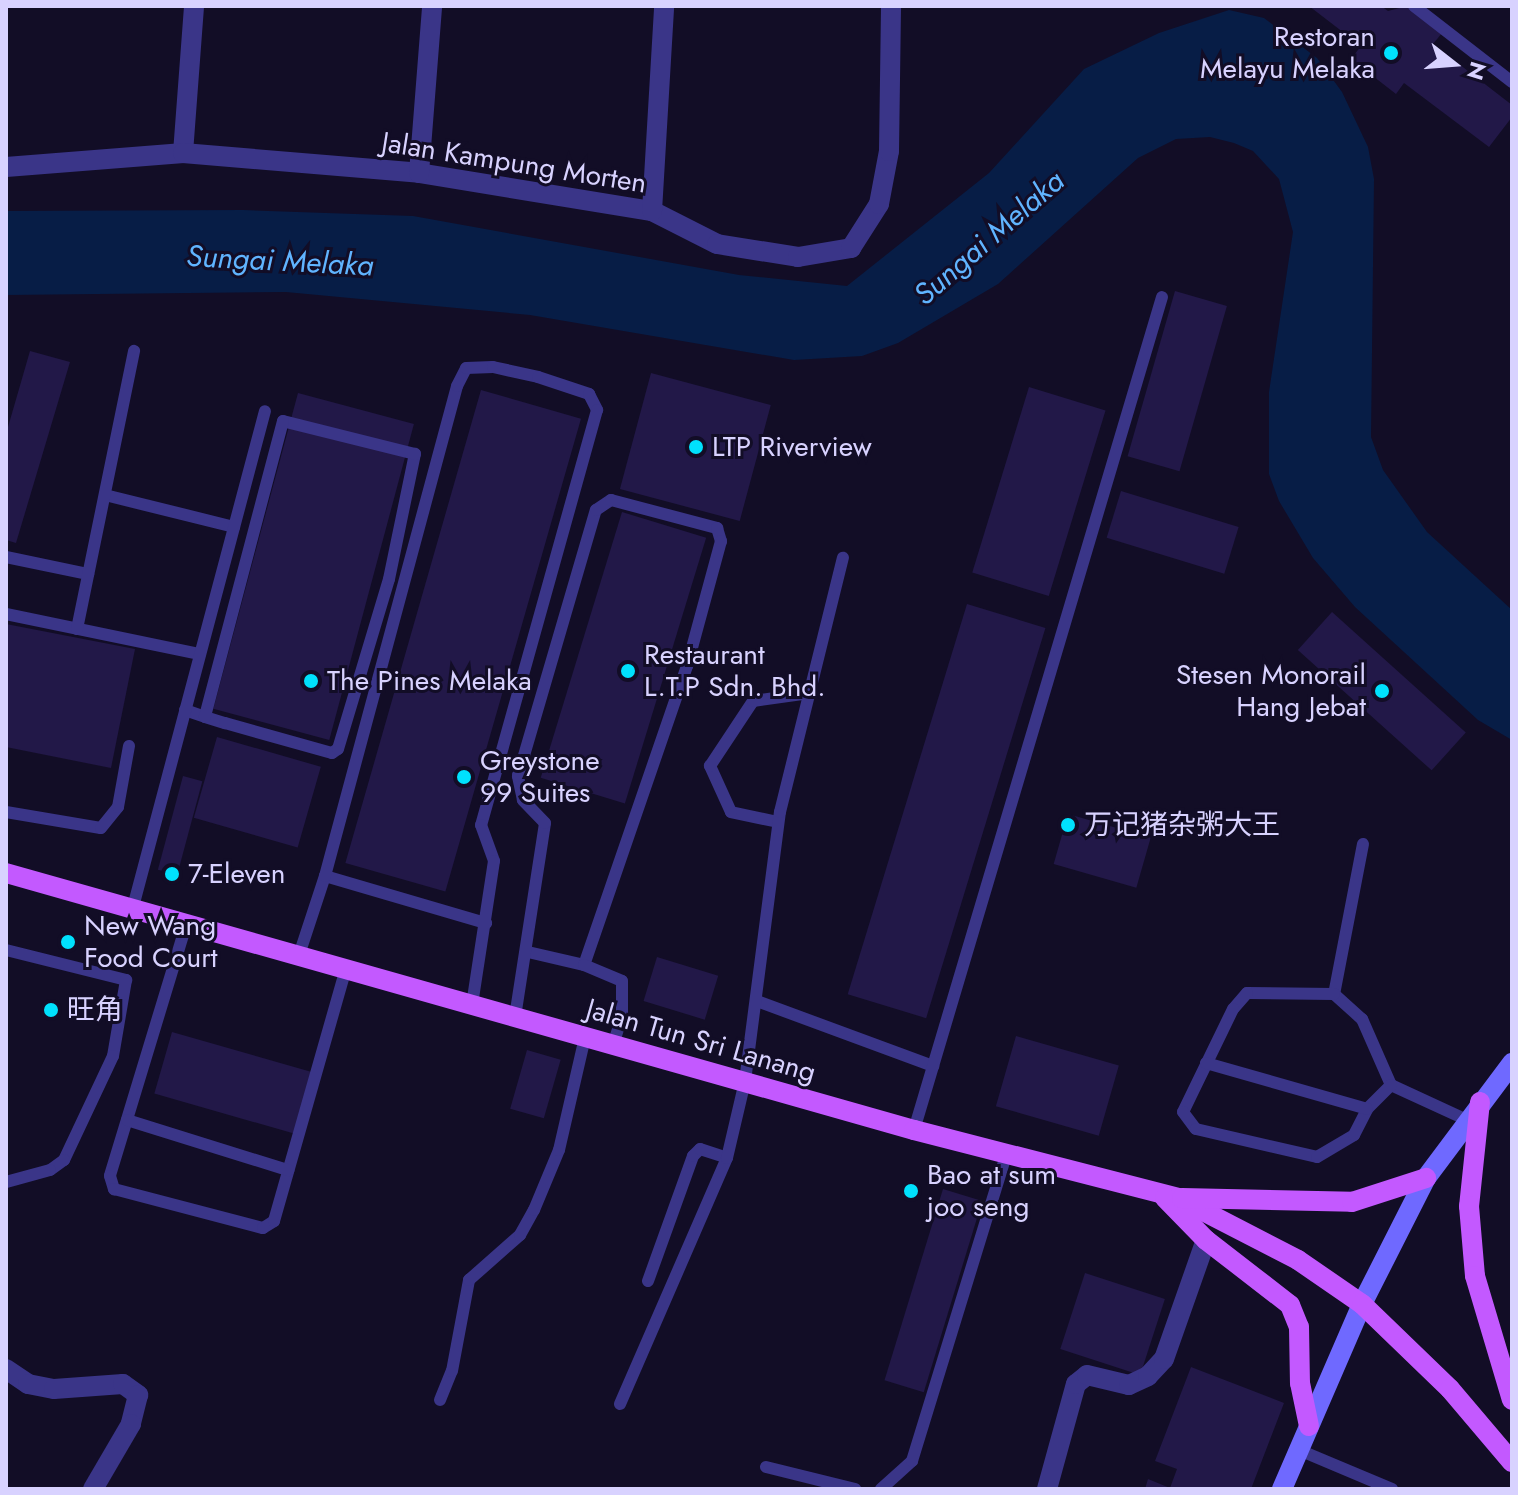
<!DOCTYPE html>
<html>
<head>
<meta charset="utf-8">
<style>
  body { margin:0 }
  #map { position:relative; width:1518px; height:1495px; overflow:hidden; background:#120d26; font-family:Jost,"Noto Sans SC",sans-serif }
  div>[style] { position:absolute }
  .water>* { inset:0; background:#071d46 }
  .building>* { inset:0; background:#221848; transform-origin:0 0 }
  .lane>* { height:12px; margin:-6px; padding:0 6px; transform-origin:6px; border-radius:6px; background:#3a3588 }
  .street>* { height:20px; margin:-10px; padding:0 10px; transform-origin:10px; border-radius:10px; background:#3a3588 }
  .secondary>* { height:20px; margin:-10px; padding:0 10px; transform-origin:10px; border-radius:10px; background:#6f69ff }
  .primary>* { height:20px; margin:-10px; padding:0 10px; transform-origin:10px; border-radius:10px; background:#c359ff }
  .dots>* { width:22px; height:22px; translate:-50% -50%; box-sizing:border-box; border:4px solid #120d26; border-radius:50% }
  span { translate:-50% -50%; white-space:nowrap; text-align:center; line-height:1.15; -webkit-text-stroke:6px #120d26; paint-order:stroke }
  .poi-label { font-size:28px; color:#d8d2ff }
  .right { translate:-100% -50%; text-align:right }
  .left { translate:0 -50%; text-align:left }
  .street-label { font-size:28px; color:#d8d2ff }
  .water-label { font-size:30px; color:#60b4ff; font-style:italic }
  .frame { position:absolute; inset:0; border:8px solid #d8d2ff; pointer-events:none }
  .north { position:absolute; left:1414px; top:24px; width:80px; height:80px; -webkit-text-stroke:6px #120d26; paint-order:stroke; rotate:107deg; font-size:22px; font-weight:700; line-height:32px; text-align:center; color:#d8d2ff }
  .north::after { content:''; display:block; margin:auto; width:28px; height:36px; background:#d8d2ff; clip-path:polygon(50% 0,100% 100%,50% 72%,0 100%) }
</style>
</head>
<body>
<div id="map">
  <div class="water">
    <i style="clip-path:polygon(1229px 10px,1264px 18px,1317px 58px,1342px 92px,1368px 147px,1374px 179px,1371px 437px,1383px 470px,1427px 532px,1512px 610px,1512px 740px,1478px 720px,1355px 607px,1313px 558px,1279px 501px,1269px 474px,1269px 392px,1293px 232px,1279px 179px,1253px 151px,1234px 143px,1210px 137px,1176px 139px,1138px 158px,998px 284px,898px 343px,862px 356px,794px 360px,530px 315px,286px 292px,6px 295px,6px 211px,243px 210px,413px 216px,739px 275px,847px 286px,989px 173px,1084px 69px,1159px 33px)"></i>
  </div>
  <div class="building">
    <i style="clip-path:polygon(1309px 6px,1381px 6px,1388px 11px,1407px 6px,1442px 33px,1433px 44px,1512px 105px,1512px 117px,1489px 147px,1404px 83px,1396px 94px,1351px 59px,1361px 46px)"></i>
    <i style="left:1175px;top:291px;width:54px;height:172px;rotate:16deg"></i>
    <i style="clip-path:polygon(30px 351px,70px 362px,16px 543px,6px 540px,6px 434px)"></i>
    <i style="left:651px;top:373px;width:124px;height:120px;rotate:15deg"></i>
    <i style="left:1029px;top:387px;width:80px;height:194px;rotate:17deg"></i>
    <i style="left:481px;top:390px;width:104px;height:492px;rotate:16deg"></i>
    <i style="left:298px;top:393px;width:120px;height:327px;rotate:15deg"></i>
    <i style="left:1121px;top:491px;width:123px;height:49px;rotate:17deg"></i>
    <i style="left:622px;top:512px;width:88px;height:278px;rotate:17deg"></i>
    <i style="left:967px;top:604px;width:82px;height:408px;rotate:17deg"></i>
    <i style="left:1332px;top:612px;width:180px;height:51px;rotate:42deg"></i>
    <i style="clip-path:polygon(6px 624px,135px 649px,111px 768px,6px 747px)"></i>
    <i style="left:217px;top:737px;width:108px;height:84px;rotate:16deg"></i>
    <i style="left:183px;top:776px;width:20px;height:97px;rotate:15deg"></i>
    <i style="left:1068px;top:814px;width:86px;height:52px;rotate:16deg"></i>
    <i style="left:657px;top:957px;width:64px;height:46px;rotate:17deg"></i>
    <i style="left:172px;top:1032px;width:148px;height:64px;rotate:16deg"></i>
    <i style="left:1016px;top:1036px;width:107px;height:73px;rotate:16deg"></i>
    <i style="left:527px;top:1050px;width:35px;height:61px;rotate:16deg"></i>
    <i style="left:943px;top:1189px;width:41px;height:200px;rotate:17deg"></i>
    <i style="left:1085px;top:1273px;width:84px;height:80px;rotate:18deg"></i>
    <i style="clip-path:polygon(1191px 1367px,1284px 1403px,1251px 1489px,1145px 1489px,1148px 1479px,1170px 1488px,1177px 1469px,1155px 1461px)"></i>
  </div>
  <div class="lane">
    <i style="left:1414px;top:6px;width:124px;rotate:37.8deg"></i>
    <i style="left:105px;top:495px;width:133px;rotate:13.9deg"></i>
    <i style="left:6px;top:557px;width:84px;rotate:11.7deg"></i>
    <i style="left:6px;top:614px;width:198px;rotate:11.7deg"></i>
    <i style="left:77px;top:629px;width:284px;rotate:-78.4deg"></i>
    <i style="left:185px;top:710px;width:21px;rotate:19deg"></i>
    <i style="left:205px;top:717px;width:21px;rotate:17deg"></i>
    <i style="left:225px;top:723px;width:111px;rotate:15.7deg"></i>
    <i style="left:332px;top:753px;width:7px;rotate:-34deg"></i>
    <i style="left:338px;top:749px;width:177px;rotate:-73.3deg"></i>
    <i style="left:389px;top:579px;width:128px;rotate:-78.3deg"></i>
    <i style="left:415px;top:454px;width:136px;rotate:-166deg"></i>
    <i style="left:283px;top:421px;width:306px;rotate:104.8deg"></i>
    <i style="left:6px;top:812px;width:96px;rotate:9.6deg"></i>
    <i style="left:101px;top:828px;width:27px;rotate:-51deg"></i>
    <i style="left:118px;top:807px;width:62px;rotate:-79.8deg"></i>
    <i style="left:778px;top:822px;width:48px;rotate:-168deg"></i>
    <i style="left:731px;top:812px;width:51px;rotate:-114.5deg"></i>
    <i style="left:710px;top:766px;width:78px;rotate:-56.5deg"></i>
    <i style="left:753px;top:701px;width:57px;rotate:-8.1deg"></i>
    <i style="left:1363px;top:844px;width:153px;rotate:100.9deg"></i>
    <i style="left:1334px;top:994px;width:38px;rotate:42deg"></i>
    <i style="left:1362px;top:1019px;width:72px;rotate:66.3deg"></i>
    <i style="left:1391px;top:1085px;width:84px;rotate:24.7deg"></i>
    <i style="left:325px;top:876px;width:168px;rotate:16.3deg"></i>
    <i style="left:133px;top:907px;width:513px;rotate:-75.1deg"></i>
    <i style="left:187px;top:922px;width:265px;rotate:106.9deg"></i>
    <i style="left:110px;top:1176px;width:14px;rotate:73deg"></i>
    <i style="left:114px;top:1189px;width:154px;rotate:14.7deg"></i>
    <i style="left:263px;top:1228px;width:13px;rotate:-32deg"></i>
    <i style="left:274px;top:1221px;width:262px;rotate:-74.1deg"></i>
    <i style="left:6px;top:950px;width:124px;rotate:14deg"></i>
    <i style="left:126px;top:980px;width:77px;rotate:99.7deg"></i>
    <i style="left:113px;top:1056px;width:115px;rotate:115.2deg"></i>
    <i style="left:64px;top:1160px;width:17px;rotate:144deg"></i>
    <i style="left:50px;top:1170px;width:46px;rotate:164.7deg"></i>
    <i style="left:528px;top:952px;width:57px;rotate:13.1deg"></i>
    <i style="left:299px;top:955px;width:83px;rotate:-71.8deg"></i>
    <i style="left:325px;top:876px;width:507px;rotate:-74.92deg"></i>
    <i style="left:457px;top:386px;width:20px;rotate:-63deg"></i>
    <i style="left:466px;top:368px;width:27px;rotate:-2deg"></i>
    <i style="left:493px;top:367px;width:46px;rotate:12.5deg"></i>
    <i style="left:538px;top:377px;width:54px;rotate:18.4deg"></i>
    <i style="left:589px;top:394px;width:18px;rotate:63deg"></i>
    <i style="left:597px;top:410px;width:431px;rotate:105.6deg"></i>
    <i style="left:481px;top:825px;width:38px;rotate:70deg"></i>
    <i style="left:494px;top:861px;width:146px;rotate:98.7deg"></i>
    <i style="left:1334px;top:994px;width:87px;rotate:-179.3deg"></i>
    <i style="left:1247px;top:993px;width:21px;rotate:131deg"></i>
    <i style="left:1233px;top:1009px;width:114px;rotate:115.9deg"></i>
    <i style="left:1183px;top:1112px;width:21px;rotate:53deg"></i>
    <i style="left:1196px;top:1129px;width:124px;rotate:13deg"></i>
    <i style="left:1317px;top:1157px;width:43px;rotate:-30.7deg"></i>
    <i style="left:1354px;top:1135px;width:29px;rotate:-63deg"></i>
    <i style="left:1367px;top:1109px;width:34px;rotate:-45deg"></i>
    <i style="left:757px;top:1001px;width:188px;rotate:20.3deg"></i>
    <i style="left:515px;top:1017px;width:196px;rotate:-81.2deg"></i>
    <i style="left:545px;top:823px;width:32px;rotate:-134deg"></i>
    <i style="left:523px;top:800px;width:25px;rotate:-102deg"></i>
    <i style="left:518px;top:776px;width:277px;rotate:-73.7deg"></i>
    <i style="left:596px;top:510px;width:18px;rotate:-34deg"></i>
    <i style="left:611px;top:500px;width:110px;rotate:14.8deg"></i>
    <i style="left:717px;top:528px;width:14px;rotate:73deg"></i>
    <i style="left:721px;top:541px;width:130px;rotate:105.2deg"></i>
    <i style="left:687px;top:666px;width:316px;rotate:109deg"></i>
    <i style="left:584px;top:965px;width:41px;rotate:22.8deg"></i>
    <i style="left:622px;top:981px;width:35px;rotate:90deg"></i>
    <i style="left:622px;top:1016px;width:30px;rotate:107deg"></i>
    <i style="left:1206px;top:1063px;width:167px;rotate:15.9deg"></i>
    <i style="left:127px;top:1120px;width:169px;rotate:17.3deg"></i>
    <i style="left:914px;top:1130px;width:869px;rotate:-73.42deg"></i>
    <i style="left:648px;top:1281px;width:133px;rotate:-70.2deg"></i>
    <i style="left:693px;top:1156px;width:10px;rotate:-45deg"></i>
    <i style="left:700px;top:1149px;width:28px;rotate:18deg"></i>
    <i style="left:440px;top:1400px;width:31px;rotate:-68deg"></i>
    <i style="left:452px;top:1371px;width:93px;rotate:-79.4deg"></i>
    <i style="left:469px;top:1280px;width:68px;rotate:-41.4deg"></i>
    <i style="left:520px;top:1235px;width:29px;rotate:-61deg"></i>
    <i style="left:534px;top:1210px;width:65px;rotate:-67.4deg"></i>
    <i style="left:559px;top:1150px;width:116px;rotate:-77deg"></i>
    <i style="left:620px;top:1404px;width:268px;rotate:-66.5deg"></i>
    <i style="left:727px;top:1158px;width:79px;rotate:-76.8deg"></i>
    <i style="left:745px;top:1081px;width:271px;rotate:-82.6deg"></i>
    <i style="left:780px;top:812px;width:262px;rotate:-76.1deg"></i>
    <i style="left:1299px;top:1450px;width:101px;rotate:22.8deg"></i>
    <i style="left:766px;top:1467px;width:92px;rotate:13.9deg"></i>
    <i style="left:881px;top:1489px;width:42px;rotate:-42.1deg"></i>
    <i style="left:912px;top:1461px;width:323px;rotate:-72.9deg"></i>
  </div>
  <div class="street">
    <i style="left:183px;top:153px;width:147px;rotate:-85.7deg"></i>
    <i style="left:6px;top:167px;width:178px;rotate:-4.5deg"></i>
    <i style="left:183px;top:153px;width:237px;rotate:4.8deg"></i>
    <i style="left:419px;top:173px;width:236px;rotate:9.3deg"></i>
    <i style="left:652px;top:211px;width:73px;rotate:26.9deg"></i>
    <i style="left:717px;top:244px;width:82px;rotate:9.1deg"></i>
    <i style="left:798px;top:257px;width:54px;rotate:-9.6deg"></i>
    <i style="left:851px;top:248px;width:52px;rotate:-57.5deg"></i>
    <i style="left:879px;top:204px;width:54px;rotate:-79.3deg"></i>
    <i style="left:889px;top:151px;width:145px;rotate:-89.2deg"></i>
    <i style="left:419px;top:173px;width:168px;rotate:-85.5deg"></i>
    <i style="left:652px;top:211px;width:205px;rotate:-86.6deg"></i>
    <i style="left:6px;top:1369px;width:27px;rotate:34deg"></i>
    <i style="left:28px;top:1384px;width:26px;rotate:11deg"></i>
    <i style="left:54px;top:1389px;width:69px;rotate:-4.1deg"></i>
    <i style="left:123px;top:1384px;width:19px;rotate:36deg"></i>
    <i style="left:138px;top:1395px;width:30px;rotate:104deg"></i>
    <i style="left:131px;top:1424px;width:75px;rotate:120.3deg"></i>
    <i style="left:1047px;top:1489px;width:109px;rotate:-74.6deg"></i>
    <i style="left:1076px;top:1384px;width:14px;rotate:-39deg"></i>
    <i style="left:1087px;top:1375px;width:43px;rotate:13.4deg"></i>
    <i style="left:1129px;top:1385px;width:21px;rotate:-25deg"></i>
    <i style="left:1148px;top:1376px;width:23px;rotate:-47deg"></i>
    <i style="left:1164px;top:1359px;width:126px;rotate:-70.6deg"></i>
  </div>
  <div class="secondary">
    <i style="left:1282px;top:1489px;width:202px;rotate:-66.6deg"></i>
    <i style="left:1362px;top:1304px;width:141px;rotate:-63.1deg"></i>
    <i style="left:1426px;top:1178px;width:144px;rotate:-53.2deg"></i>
  </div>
  <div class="primary">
    <i style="left:6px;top:873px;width:944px;rotate:15.8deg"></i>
    <i style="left:914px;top:1130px;width:273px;rotate:14.4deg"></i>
    <i style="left:1178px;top:1198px;width:135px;rotate:27.3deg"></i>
    <i style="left:1298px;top:1260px;width:78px;rotate:34.5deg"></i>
    <i style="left:1362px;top:1304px;width:122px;rotate:44deg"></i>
    <i style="left:1450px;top:1389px;width:96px;rotate:49.7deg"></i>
    <i style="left:1480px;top:1102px;width:105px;rotate:96deg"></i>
    <i style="left:1469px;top:1206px;width:70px;rotate:85.1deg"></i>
    <i style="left:1475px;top:1276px;width:129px;rotate:73.4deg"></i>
    <i style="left:1165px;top:1198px;width:59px;rotate:45.7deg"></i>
    <i style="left:1206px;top:1240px;width:106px;rotate:37.7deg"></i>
    <i style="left:1290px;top:1305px;width:24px;rotate:68deg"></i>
    <i style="left:1299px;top:1327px;width:56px;rotate:89deg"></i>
    <i style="left:1300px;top:1383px;width:44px;rotate:78.2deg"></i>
    <i style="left:1182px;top:1198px;width:170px;rotate:1.3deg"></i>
    <i style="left:1352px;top:1202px;width:78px;rotate:-18deg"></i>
  </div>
  <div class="dots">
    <i style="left:1391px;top:53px;background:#00e1fd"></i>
    <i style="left:696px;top:447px;background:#00e1fd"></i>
    <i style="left:628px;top:671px;background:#00e1fd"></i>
    <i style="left:311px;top:681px;background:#00e1fd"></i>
    <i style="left:1382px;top:691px;background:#00e1fd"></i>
    <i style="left:464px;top:777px;background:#00e1fd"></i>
    <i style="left:1068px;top:825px;background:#00e1fd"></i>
    <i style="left:172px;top:874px;background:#00e1fd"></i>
    <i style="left:68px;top:942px;background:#00e1fd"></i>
    <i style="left:51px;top:1010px;background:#00e1fd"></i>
    <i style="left:911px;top:1191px;background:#00e1fd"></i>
  </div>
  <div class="poi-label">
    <span class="right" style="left:1375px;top:53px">Restoran<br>Melayu Melaka</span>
    <span class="left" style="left:712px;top:447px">LTP Riverview</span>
    <span class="left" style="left:644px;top:671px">Restaurant<br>L.T.P Sdn. Bhd.</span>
    <span class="right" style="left:1366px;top:691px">Stesen Monorail<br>Hang Jebat</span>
    <span class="left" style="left:327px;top:681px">The Pines Melaka</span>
    <span class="left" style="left:480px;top:777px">Greystone<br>99 Suites</span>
    <span class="left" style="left:1084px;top:825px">万记猪杂粥大王</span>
    <span class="left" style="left:188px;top:874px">7-Eleven</span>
    <span class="left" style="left:84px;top:942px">New Wang<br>Food Court</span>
    <span class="left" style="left:67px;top:1010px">旺角</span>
    <span class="left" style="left:927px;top:1191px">Bao at sum<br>joo seng</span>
  </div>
  <div class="street-label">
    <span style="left:514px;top:163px;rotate:9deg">Jalan Kampung Morten</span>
    <span style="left:701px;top:1041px;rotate:16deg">Jalan Tun Sri Lanang</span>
  </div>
  <div class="water-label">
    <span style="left:989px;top:238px;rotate:-41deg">Sungai Melaka</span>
    <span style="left:280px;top:261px;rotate:3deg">Sungai Melaka</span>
  </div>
  <div class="frame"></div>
  <div class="north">N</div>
</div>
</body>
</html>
